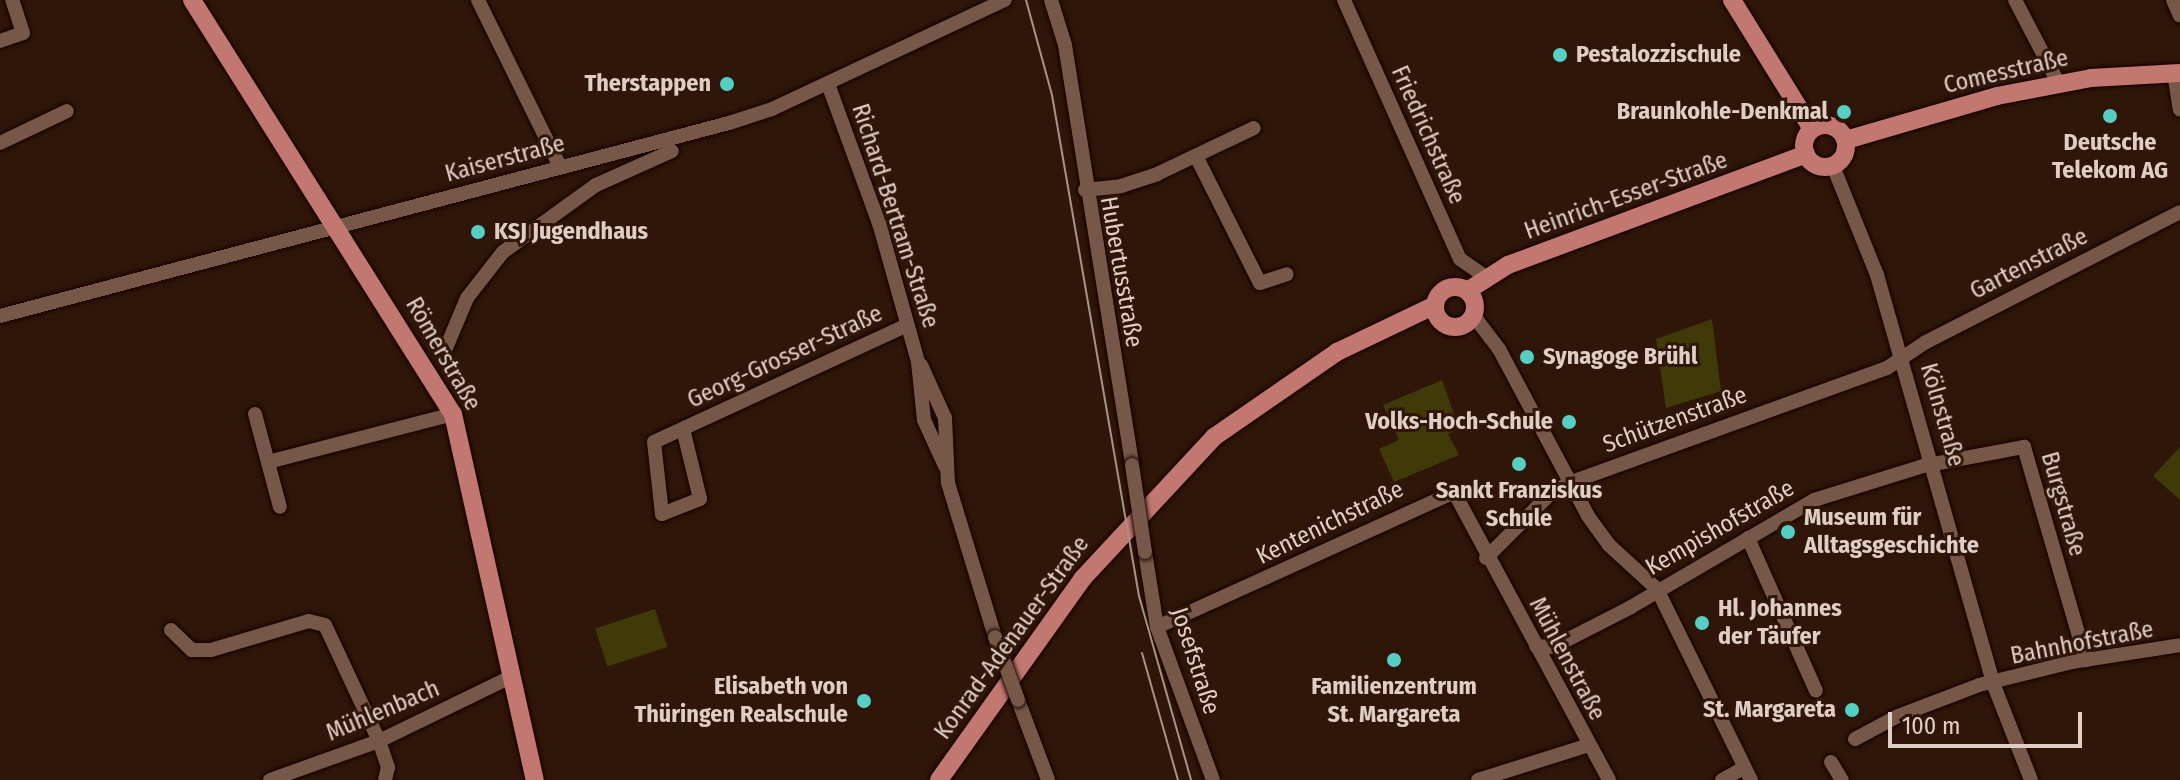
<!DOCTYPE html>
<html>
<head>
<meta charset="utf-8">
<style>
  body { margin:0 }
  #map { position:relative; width:2180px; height:780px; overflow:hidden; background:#2f1608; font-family:"Fira Sans Condensed",sans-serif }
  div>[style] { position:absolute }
  .green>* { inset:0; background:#3f3a08; transform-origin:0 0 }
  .roads { filter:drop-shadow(0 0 2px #160200) drop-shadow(0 0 2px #160200) }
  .minor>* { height:14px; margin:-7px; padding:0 7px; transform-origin:7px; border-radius:7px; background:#765748 }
  .major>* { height:18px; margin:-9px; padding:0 9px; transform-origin:9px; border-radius:9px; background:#c37771 }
  .major>.ring { margin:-9px; padding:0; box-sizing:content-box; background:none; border:18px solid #c37771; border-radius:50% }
  .tram>* { height:2px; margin:-1px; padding:0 1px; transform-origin:1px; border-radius:1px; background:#a79388 }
  .bridges { filter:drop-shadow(0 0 2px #160200) drop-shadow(0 0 2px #160200) }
  .minor-bridge>* { height:14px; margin:-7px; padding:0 7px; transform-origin:7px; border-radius:7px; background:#765748 }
  .dots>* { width:22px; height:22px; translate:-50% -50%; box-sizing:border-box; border:4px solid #2f1608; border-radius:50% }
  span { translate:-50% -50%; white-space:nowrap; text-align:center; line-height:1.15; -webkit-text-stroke:6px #2f1608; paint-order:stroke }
  .poi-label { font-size:24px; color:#e0cec5; font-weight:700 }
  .left { translate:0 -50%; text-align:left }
  .right { translate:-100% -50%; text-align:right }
  .street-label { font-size:24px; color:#e0cec5 }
  .scale { position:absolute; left:1888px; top:712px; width:194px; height:36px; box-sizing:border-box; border:4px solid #e0cec5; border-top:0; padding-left:10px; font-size:24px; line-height:28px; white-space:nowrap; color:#e0cec5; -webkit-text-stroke:6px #2f1608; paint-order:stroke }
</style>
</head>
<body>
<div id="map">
  <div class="green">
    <i style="clip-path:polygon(1712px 319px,1721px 391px,1666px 408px,1656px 339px)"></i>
    <i style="clip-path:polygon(1442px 380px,1459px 428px,1448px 434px,1459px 455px,1394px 482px,1379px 449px,1399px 440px,1383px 405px)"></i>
    <i style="clip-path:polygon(2180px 447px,2180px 500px,2153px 476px)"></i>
    <i style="left:655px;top:609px;width:40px;height:63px;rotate:72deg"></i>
  </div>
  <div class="roads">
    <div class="minor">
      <i style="left:478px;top:0;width:186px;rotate:63.8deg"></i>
      <i style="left:1051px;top:0;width:47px;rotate:72.7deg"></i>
      <i style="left:1065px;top:45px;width:425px;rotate:80.9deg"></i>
      <i style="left:1344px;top:0;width:284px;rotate:65.9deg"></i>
      <i style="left:1460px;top:259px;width:32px;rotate:35deg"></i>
      <i style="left:2015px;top:0;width:95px;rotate:62.4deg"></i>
      <i style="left:2173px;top:0;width:17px;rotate:66deg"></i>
      <i style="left:0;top:41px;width:24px;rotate:-19deg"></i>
      <i style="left:23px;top:33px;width:35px;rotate:-108deg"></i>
      <i style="left:2174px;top:73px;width:37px;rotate:81deg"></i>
      <i style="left:828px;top:84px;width:148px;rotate:69.9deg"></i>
      <i style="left:879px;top:223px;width:144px;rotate:74.3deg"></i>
      <i style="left:918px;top:362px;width:58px;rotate:84.1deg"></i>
      <i style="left:924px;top:420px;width:51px;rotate:65.5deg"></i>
      <i style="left:0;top:143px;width:74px;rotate:-25.5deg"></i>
      <i style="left:1196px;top:156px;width:142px;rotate:63.3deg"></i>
      <i style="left:1260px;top:283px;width:28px;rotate:-18deg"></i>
      <i style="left:1833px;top:166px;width:118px;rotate:68deg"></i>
      <i style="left:1877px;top:275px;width:424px;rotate:74.1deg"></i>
      <i style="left:1993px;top:683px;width:104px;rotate:68.6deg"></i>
      <i style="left:1085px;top:190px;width:36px;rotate:-6deg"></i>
      <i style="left:1121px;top:186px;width:38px;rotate:-18deg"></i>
      <i style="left:1157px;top:174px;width:107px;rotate:-25.4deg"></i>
      <i style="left:1473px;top:315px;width:43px;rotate:52.6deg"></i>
      <i style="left:1499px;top:349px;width:189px;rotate:61.9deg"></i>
      <i style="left:1588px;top:516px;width:36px;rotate:54deg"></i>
      <i style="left:1609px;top:545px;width:65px;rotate:42.5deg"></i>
      <i style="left:1657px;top:589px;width:213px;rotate:63.8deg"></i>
      <i style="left:0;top:316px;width:754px;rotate:-14.83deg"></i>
      <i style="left:729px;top:123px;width:45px;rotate:-18deg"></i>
      <i style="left:772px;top:109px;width:257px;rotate:-25.1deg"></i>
      <i style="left:446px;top:348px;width:54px;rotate:-67.2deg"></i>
      <i style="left:467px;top:298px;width:58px;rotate:-52deg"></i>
      <i style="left:503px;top:252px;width:115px;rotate:-35.8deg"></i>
      <i style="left:596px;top:185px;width:83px;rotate:-24.1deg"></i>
      <i style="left:921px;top:365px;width:58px;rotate:65.6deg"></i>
      <i style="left:945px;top:418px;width:65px;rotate:87.4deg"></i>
      <i style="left:948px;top:483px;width:161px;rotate:73deg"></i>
      <i style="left:255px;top:414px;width:96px;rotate:75deg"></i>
      <i style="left:683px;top:429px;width:72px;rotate:76.3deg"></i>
      <i style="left:700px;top:499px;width:41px;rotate:158.5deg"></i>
      <i style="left:662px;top:514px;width:72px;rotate:-96.3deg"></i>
      <i style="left:654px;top:442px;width:279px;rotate:-24.8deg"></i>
      <i style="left:268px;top:462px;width:191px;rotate:-14.5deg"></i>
      <i style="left:1748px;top:538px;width:167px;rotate:66deg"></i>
      <i style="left:1145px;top:552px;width:76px;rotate:80.9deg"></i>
      <i style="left:1157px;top:627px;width:163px;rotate:69.9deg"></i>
      <i style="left:1486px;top:558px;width:92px;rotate:-45deg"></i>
      <i style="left:1551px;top:493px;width:21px;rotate:-29deg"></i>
      <i style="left:1569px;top:483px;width:338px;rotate:-19.9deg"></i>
      <i style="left:1887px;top:368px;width:47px;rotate:-33.7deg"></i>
      <i style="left:1926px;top:342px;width:285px;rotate:-27.1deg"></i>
      <i style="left:1157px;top:627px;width:326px;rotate:-24.4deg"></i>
      <i style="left:1454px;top:492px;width:327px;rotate:61.7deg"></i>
      <i style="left:171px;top:630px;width:29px;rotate:44deg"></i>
      <i style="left:192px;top:650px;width:19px"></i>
      <i style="left:211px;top:650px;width:102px;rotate:-16.5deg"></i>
      <i style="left:309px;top:621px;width:16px;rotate:14deg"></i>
      <i style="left:325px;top:625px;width:128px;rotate:65deg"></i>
      <i style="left:379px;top:741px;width:28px;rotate:71deg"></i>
      <i style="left:388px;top:767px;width:13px;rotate:103deg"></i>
      <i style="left:1536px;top:646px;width:17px;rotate:3deg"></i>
      <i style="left:1553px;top:647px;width:88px;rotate:-27.1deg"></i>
      <i style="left:1631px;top:607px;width:212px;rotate:-30.3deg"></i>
      <i style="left:1814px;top:500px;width:114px;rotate:-17.3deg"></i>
      <i style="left:1923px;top:466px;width:103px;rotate:-10.7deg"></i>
      <i style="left:2024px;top:447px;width:222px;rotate:73.8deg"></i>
      <i style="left:1018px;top:700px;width:85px;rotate:69.4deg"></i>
      <i style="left:1855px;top:739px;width:49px;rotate:-28.1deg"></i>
      <i style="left:1898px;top:716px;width:87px;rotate:-20.9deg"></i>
      <i style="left:1979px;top:685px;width:96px;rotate:-13.9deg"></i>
      <i style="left:2072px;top:662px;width:109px;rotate:-8.9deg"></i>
      <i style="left:1831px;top:762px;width:21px;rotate:59deg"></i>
      <i style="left:270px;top:780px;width:116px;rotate:-19.7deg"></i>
      <i style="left:379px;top:741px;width:147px;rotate:-25.9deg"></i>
      <i style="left:1478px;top:780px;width:116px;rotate:-17.5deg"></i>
      <i style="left:1722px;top:780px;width:25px;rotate:-29deg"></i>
    </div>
    <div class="major">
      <i style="left:192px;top:0;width:489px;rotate:57.8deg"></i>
      <i style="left:453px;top:414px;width:375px;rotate:77.4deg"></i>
      <i style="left:1732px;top:0;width:152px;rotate:58.2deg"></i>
      <i class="ring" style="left:1804px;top:125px;width:24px;height:24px"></i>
      <i style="left:1846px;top:140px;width:157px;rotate:-16.2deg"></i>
      <i style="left:1997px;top:96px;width:96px;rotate:-10.8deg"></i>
      <i style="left:2091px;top:78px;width:89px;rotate:-3.2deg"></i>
      <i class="ring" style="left:1435px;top:287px;width:22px;height:22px"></i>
      <i style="left:1467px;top:291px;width:49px;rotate:-32.4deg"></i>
      <i style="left:1508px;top:265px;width:318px;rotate:-20.4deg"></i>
      <i style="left:939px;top:780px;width:248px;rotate:-54.5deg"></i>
      <i style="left:1083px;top:578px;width:192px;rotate:-47.1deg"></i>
      <i style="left:1214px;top:437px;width:150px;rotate:-34.6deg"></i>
      <i style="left:1337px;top:352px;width:109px;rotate:-25.6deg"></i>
    </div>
  </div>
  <div class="tram">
    <i style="left:1026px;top:0;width:98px;rotate:74.7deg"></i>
    <i style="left:1052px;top:95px;width:508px;rotate:80.15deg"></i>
    <i style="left:1139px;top:596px;width:191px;rotate:74.2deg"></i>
    <i style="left:1142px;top:653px;width:132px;rotate:74.2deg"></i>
  </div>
  <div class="bridges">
    <div class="minor-bridge">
      <i style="left:1132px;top:465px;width:88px;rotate:81.5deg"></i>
      <i style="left:995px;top:637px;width:67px;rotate:69.9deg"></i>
    </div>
  </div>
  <div class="dots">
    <i style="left:1560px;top:55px;background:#55cec4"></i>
    <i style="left:727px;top:84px;background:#55cec4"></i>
    <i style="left:1844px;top:112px;background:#55cec4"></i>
    <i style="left:2110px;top:116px;background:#55cec4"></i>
    <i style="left:478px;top:232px;background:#55cec4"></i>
    <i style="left:1527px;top:357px;background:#55cec4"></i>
    <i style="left:1569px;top:422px;background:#55cec4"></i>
    <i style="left:1519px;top:464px;background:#55cec4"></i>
    <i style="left:1788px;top:532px;background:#55cec4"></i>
    <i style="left:1702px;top:623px;background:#55cec4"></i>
    <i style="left:1394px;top:660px;background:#55cec4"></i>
    <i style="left:864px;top:701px;background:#55cec4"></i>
    <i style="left:1852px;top:710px;background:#55cec4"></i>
  </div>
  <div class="poi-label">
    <span class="left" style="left:1576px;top:55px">Pestalozzischule</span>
    <span class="right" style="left:711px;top:84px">Therstappen</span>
    <span class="right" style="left:1828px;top:112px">Braunkohle-Denkmal</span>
    <span style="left:2110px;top:157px">Deutsche<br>Telekom AG</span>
    <span class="left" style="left:494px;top:232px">KSJ Jugendhaus</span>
    <span class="left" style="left:1543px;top:357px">Synagoge Brühl</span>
    <span class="right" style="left:1553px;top:422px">Volks-Hoch-Schule</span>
    <span style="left:1519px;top:505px">Sankt Franziskus<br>Schule</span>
    <span class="left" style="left:1804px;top:532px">Museum für<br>Alltagsgeschichte</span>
    <span class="left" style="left:1718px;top:623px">Hl. Johannes<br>der Täufer</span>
    <span class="right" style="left:848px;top:701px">Elisabeth von<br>Thüringen Realschule</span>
    <span style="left:1394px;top:701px">Familienzentrum<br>St. Margareta</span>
    <span class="right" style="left:1836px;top:710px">St. Margareta</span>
  </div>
  <div class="street-label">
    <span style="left:2006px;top:72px;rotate:-13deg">Comesstraße</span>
    <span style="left:1428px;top:135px;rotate:66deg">Friedrichstraße</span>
    <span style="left:505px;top:159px;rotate:-15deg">Kaiserstraße</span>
    <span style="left:1626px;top:196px;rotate:-20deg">Heinrich-Esser-Straße</span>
    <span style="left:895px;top:216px;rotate:72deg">Richard-Bertram-Straße</span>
    <span style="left:2029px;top:264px;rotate:-27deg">Gartenstraße</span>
    <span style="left:1121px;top:272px;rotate:80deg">Hubertusstraße</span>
    <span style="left:443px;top:354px;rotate:60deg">Römerstraße</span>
    <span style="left:785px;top:357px;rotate:-25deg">Georg-Grosser-Straße</span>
    <span style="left:1942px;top:415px;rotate:74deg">Kölnstraße</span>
    <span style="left:1675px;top:420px;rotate:-20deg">Schützenstraße</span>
    <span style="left:2063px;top:504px;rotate:74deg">Burgstraße</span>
    <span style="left:1330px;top:523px;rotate:-26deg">Kentenichstraße</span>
    <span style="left:1720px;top:528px;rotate:-30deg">Kempishofstraße</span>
    <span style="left:1012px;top:638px;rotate:-54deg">Konrad-Adenauer-Straße</span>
    <span style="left:2082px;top:643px;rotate:-11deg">Bahnhofstraße</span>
    <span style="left:1567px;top:659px;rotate:62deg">Mühlenstraße</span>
    <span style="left:1195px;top:661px;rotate:72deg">Josefstraße</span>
    <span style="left:383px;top:711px;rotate:-23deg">Mühlenbach</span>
  </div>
  <div class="scale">100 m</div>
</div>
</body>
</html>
